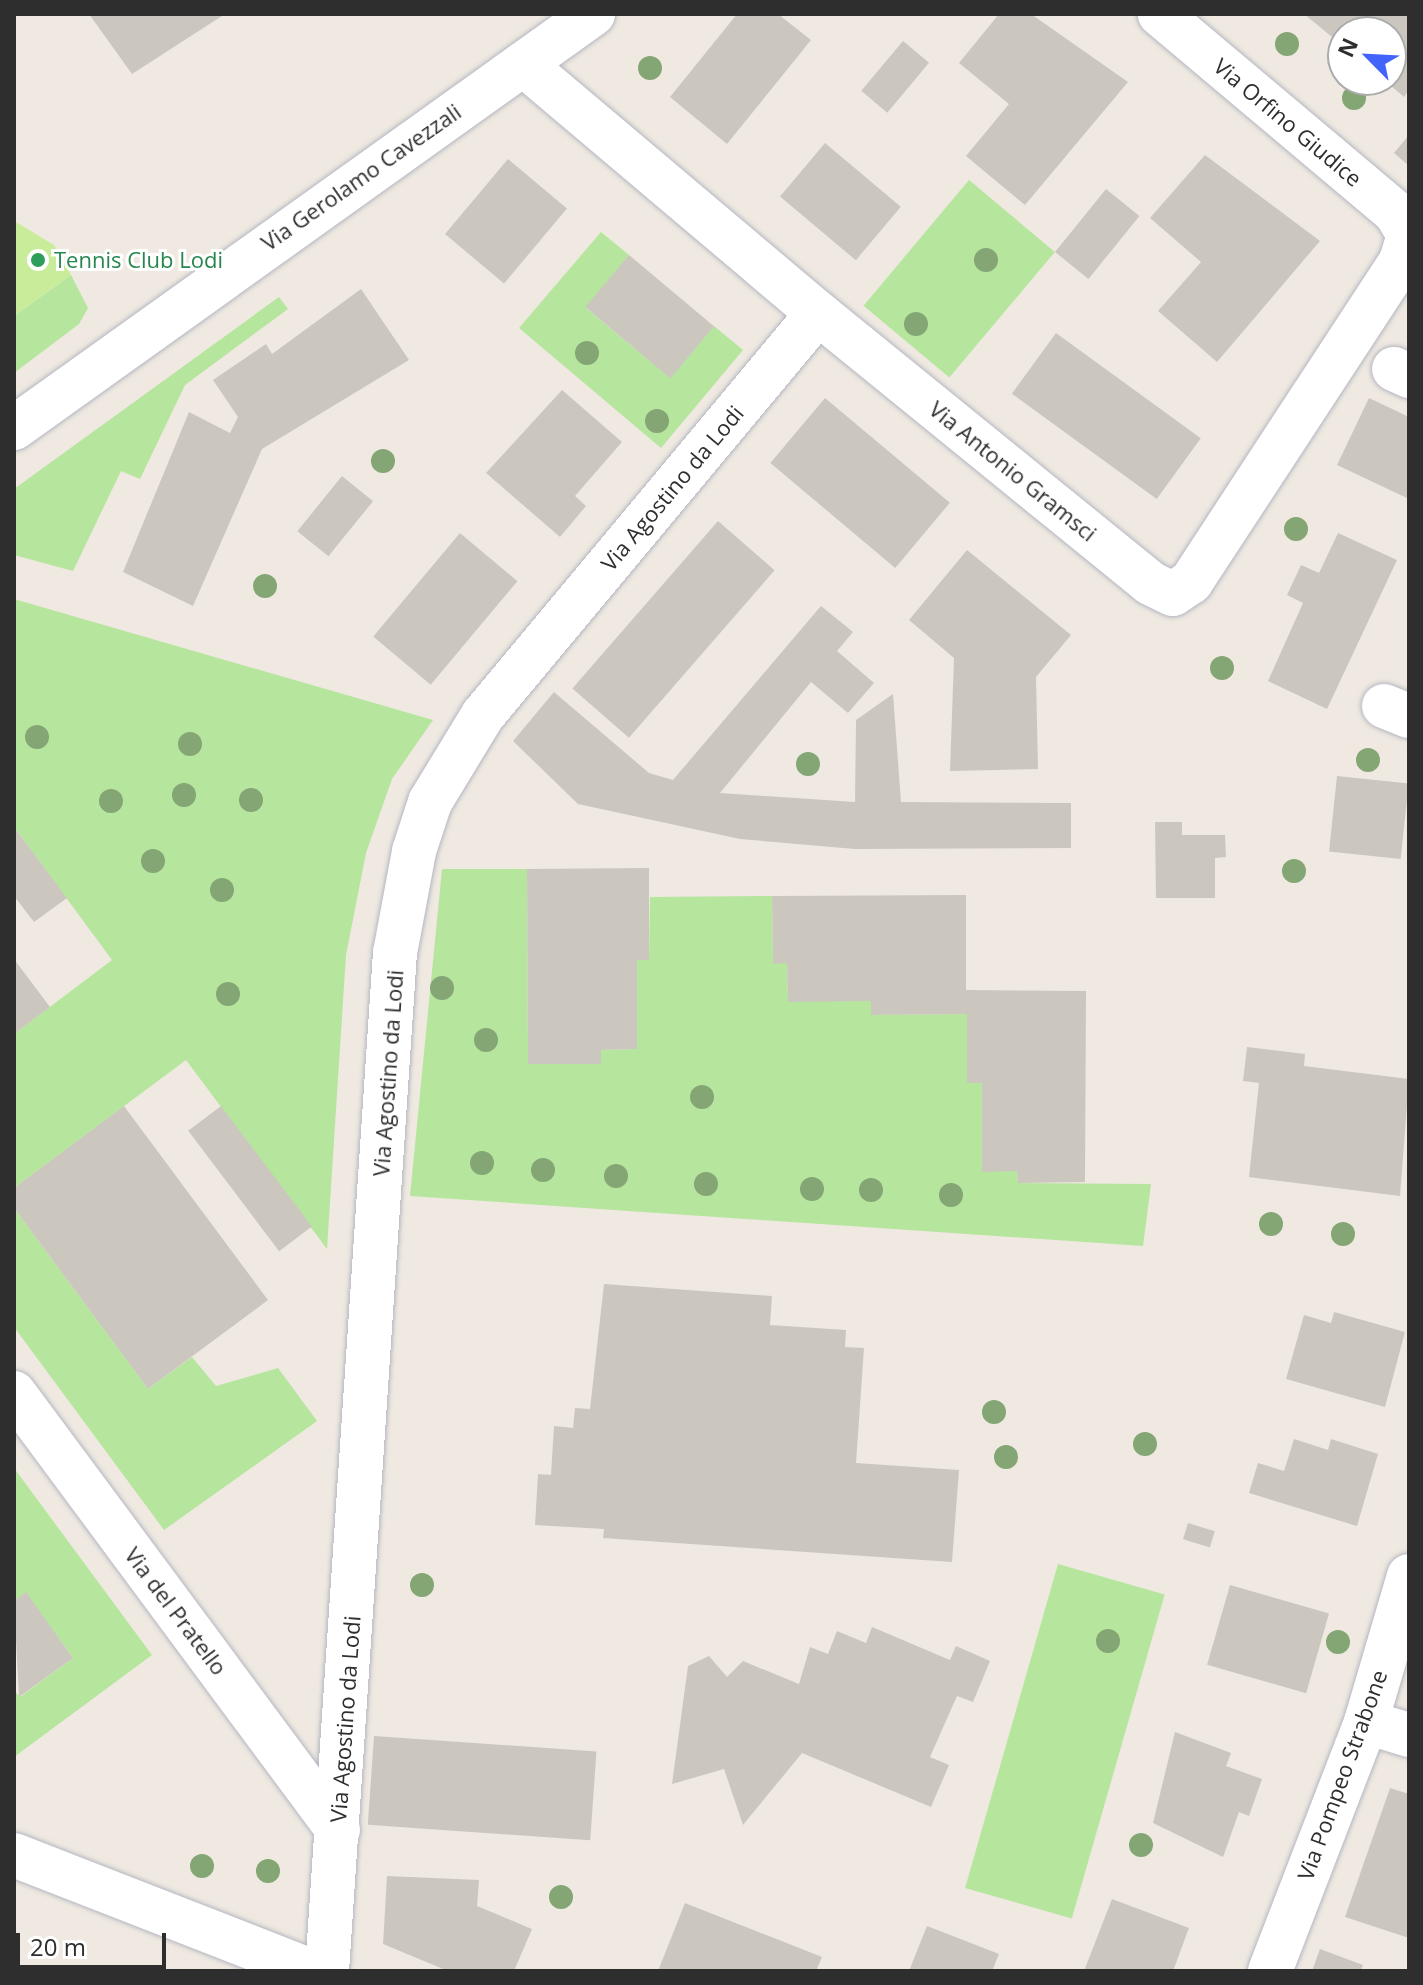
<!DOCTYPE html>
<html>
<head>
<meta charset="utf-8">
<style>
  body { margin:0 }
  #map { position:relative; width:1423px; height:1985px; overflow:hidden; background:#efe9e1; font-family:"Open Sans",sans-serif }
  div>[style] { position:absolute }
  .green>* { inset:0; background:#b6e59e; transform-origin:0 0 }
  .pitch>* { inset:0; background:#c9ec9a }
  .building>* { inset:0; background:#cbc7bf; transform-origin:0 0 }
  .roads { filter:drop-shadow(0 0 2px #b4b7c1) drop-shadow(0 0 2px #b4b7c1) }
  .minor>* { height:44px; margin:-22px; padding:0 22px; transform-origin:22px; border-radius:22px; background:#fff }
  .trees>* { width:24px; height:24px; margin:-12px; border-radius:50%; background:#84a574 }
  .dots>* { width:22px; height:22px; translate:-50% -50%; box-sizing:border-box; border:4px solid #fff; border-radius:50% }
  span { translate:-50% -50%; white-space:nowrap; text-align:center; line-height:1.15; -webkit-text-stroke:6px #fff; paint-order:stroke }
  .street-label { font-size:22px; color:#2e2e2e }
  .leisure-label { font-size:22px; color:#27864d }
  .left { translate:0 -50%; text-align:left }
  .frame { position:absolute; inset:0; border:16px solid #2e2e2e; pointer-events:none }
  .north { position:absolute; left:1327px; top:16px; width:80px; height:80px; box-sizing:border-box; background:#fff; border:2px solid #ababab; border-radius:50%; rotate:294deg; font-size:22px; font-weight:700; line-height:32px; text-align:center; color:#2e2e2e }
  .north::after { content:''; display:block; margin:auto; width:28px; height:36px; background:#4264fb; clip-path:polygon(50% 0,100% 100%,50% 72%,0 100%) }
  .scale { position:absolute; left:16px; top:1933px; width:150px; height:36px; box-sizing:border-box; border:4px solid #2e2e2e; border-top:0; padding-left:10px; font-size:24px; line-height:28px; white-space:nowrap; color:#2e2e2e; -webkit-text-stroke:6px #fff; paint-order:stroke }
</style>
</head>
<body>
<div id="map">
  <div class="green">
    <i style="left:969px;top:180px;width:112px;height:164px;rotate:40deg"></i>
    <i style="clip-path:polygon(601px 232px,629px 255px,586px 308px,670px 378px,714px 326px,743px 350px,661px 448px,519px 328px)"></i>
    <i style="clip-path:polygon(71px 275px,88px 308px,79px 324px,14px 373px,14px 316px)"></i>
    <i style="clip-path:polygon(279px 297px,288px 309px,185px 385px,140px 479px,121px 471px,73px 571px,14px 555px,14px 489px)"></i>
    <i style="clip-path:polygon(14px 599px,433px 720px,392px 779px,366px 853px,346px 955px,327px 1249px,186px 1060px,14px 1188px,14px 1034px,112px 960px,14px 827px)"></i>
    <i style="clip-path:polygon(442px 869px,527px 869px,528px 1064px,600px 1064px,601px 1050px,637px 1049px,637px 960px,649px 960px,650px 897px,772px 896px,773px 963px,787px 963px,788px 1001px,871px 1001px,872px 1015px,967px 1014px,967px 1083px,982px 1083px,982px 1171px,1017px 1171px,1018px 1183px,1151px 1184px,1143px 1246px,410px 1196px)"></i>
    <i style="clip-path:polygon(14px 1208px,148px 1389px,192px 1357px,216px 1386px,278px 1368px,317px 1421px,164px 1530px,14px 1327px)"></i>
    <i style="clip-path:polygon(14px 1468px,152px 1655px,14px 1757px,14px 1690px,20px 1697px,73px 1658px,26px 1593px,14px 1601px)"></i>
    <i style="left:1058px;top:1564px;width:111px;height:337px;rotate:16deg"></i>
  </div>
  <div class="pitch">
    <i style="clip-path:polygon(14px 221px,54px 245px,71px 275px,14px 316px)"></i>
  </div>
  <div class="building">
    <i style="clip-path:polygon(89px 14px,225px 14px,132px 74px)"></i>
    <i style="clip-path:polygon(737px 14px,778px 14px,811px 40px,727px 144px,670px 97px)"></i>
    <i style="clip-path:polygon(999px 14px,1031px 14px,1128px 82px,1025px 205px,966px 156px,1009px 104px,959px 63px)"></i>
    <i style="clip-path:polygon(1304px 14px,1409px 14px,1409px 90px,1404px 97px,1384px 80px,1391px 80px,1391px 32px,1343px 32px,1343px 46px)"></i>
    <i style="left:903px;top:41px;width:34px;height:65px;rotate:40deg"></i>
    <i style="clip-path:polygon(1409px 135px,1409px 166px,1394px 153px)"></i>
    <i style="left:825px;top:143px;width:99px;height:70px;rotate:40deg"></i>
    <i style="clip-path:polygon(1205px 155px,1320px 241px,1217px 362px,1158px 311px,1201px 262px,1150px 218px)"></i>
    <i style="left:508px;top:159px;width:77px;height:98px;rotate:40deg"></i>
    <i style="left:1106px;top:189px;width:43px;height:81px;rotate:39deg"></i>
    <i style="left:629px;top:255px;width:111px;height:68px;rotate:40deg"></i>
    <i style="clip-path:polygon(361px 289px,409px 360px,262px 449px,193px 606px,123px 572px,189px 412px,230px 433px,238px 417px,213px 380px,266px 344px,272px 354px)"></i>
    <i style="left:1056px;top:333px;width:179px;height:75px;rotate:36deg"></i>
    <i style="clip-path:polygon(562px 390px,622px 442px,575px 496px,586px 506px,560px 537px,486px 473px)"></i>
    <i style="left:825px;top:398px;width:163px;height:85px;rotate:40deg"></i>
    <i style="clip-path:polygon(1369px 398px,1409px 417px,1409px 499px,1337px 465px)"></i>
    <i style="left:342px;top:476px;width:40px;height:71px;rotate:39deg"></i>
    <i style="left:718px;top:521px;width:75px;height:222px;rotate:41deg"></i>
    <i style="left:460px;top:533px;width:75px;height:135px;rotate:40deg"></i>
    <i style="clip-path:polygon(1338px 533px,1397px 560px,1327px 709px,1268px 681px,1303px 603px,1287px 595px,1301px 565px,1319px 573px)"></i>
    <i style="clip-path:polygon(967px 550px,1071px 635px,1036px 677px,1038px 769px,950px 771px,954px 658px,909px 620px)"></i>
    <i style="clip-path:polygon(821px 606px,853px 632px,837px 651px,874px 683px,848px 713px,811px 682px,720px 793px,855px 802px,856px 720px,893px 694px,901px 802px,1071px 803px,1071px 848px,855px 849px,740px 839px,578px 804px,513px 741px,554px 692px,649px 773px,673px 780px)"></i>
    <i style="left:1337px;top:776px;width:72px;height:76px;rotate:6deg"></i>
    <i style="clip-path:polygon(1155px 822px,1182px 822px,1182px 835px,1225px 835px,1226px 857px,1215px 858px,1215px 898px,1156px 898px)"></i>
    <i style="clip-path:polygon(14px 827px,67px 898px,34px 922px,14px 896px)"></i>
    <i style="clip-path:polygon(649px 868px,649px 960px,637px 960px,637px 1049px,601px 1050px,601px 1064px,528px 1064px,527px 869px)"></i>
    <i style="clip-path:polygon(966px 895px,966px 990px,1086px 991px,1085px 1182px,1018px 1183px,1017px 1171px,982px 1172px,982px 1083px,967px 1083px,967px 1014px,871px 1015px,871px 1001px,788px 1002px,787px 963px,773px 964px,772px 896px)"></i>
    <i style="clip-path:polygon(14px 959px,50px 1007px,14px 1034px)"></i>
    <i style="clip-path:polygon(1247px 1047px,1305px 1054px,1304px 1066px,1409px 1079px,1400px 1196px,1249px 1177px,1259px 1083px,1243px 1081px)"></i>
    <i style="clip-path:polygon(124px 1106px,268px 1300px,148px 1389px,14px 1208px,14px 1188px)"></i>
    <i style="left:221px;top:1106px;width:151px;height:41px;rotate:53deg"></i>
    <i style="clip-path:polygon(604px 1284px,772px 1296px,770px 1325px,846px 1330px,845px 1347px,864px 1348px,856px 1463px,959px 1470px,952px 1562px,603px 1538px,604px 1529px,535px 1525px,538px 1474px,551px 1475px,554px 1426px,573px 1428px,575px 1408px,590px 1409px)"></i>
    <i style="clip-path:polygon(1334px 1312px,1405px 1332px,1385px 1407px,1286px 1379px,1304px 1315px,1331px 1323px)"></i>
    <i style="clip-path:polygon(1294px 1439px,1328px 1450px,1331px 1439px,1378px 1454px,1357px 1526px,1249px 1493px,1258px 1463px,1284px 1471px)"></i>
    <i style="left:1188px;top:1523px;width:28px;height:17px;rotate:17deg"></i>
    <i style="left:1230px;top:1585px;width:103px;height:83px;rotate:16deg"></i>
    <i style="clip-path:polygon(26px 1592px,73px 1658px,19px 1697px,14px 1601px)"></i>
    <i style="clip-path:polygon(872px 1627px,950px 1660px,956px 1646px,990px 1661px,973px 1702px,957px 1696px,930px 1757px,949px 1765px,931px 1807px,802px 1753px,743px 1825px,724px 1769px,672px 1784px,688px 1666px,709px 1656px,727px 1677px,743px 1661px,799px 1684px,810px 1647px,828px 1654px,837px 1631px,866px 1643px)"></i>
    <i style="clip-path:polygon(1175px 1732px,1231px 1753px,1226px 1766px,1262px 1779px,1249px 1816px,1239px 1812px,1223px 1857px,1153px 1823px)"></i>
    <i style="left:374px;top:1736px;width:223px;height:89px;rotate:4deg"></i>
    <i style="clip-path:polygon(1390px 1788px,1409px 1794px,1409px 1938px,1345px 1917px)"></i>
    <i style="clip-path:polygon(387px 1876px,479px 1880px,477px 1906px,532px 1929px,514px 1971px,448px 1971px,383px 1944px)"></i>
    <i style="clip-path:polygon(1112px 1899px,1189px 1928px,1173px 1971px,1084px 1971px)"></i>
    <i style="clip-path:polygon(685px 1903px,822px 1957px,816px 1971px,658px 1971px)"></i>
    <i style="clip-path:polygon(927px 1926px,999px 1954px,992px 1971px,909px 1971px)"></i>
    <i style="clip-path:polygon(1320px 1949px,1363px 1965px,1361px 1971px,1312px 1971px)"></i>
  </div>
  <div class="roads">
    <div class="minor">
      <i style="left:523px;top:64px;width:386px;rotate:40.2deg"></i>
      <i style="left:818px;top:313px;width:428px;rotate:39.1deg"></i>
      <i style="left:1150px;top:583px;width:25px;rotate:26deg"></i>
      <i style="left:1173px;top:594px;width:22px;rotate:-34deg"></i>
      <i style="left:1191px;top:582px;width:384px;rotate:-56.8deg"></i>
      <i style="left:1401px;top:261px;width:27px;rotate:-73deg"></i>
      <i style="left:1409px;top:235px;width:26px;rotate:-121deg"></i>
      <i style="left:1396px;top:213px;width:309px;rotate:-139.9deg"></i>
      <i style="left:1394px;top:369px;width:17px;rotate:25deg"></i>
      <i style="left:14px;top:428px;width:712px;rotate:-35.57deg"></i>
      <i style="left:1384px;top:706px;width:27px;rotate:22deg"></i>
      <i style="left:14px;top:1393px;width:544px;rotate:53.45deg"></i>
      <i style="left:1366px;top:1722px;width:45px;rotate:16.8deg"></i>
      <i style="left:14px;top:1855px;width:319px;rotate:21.3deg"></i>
      <i style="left:327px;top:1971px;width:1020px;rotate:-86.18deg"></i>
      <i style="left:395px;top:953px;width:104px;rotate:-79.4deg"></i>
      <i style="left:414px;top:851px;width:52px;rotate:-71.9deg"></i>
      <i style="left:430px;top:802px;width:102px;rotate:-58.7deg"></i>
      <i style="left:483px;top:715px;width:523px;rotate:-50.19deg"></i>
      <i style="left:1270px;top:1971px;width:267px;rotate:-68.9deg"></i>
      <i style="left:1366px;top:1722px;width:152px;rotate:-73.6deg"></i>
    </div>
  </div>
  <div class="trees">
    <i style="left:1287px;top:44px"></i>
    <i style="left:650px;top:68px"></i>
    <i style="left:1354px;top:98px"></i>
    <i style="left:986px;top:260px"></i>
    <i style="left:916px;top:324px"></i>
    <i style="left:587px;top:353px"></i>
    <i style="left:657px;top:421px"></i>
    <i style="left:383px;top:461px"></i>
    <i style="left:1296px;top:529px"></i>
    <i style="left:265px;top:586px"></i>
    <i style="left:1222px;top:668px"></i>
    <i style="left:37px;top:737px"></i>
    <i style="left:190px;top:744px"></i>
    <i style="left:1368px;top:760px"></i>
    <i style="left:808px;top:764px"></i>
    <i style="left:184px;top:795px"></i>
    <i style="left:251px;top:800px"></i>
    <i style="left:111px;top:801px"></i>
    <i style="left:153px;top:861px"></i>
    <i style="left:1294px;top:871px"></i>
    <i style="left:222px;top:890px"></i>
    <i style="left:442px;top:988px"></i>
    <i style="left:228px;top:994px"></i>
    <i style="left:486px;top:1040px"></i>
    <i style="left:702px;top:1097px"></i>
    <i style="left:482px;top:1163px"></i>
    <i style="left:543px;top:1170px"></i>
    <i style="left:616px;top:1176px"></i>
    <i style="left:706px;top:1184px"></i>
    <i style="left:812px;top:1189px"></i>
    <i style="left:871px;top:1190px"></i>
    <i style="left:951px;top:1195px"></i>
    <i style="left:1271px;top:1224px"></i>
    <i style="left:1343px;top:1234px"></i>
    <i style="left:994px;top:1412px"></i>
    <i style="left:1145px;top:1444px"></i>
    <i style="left:1006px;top:1457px"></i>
    <i style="left:422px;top:1585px"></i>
    <i style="left:1108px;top:1641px"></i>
    <i style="left:1338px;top:1642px"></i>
    <i style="left:1141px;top:1845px"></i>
    <i style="left:202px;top:1866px"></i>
    <i style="left:268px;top:1871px"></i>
    <i style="left:561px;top:1897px"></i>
  </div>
  <div class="dots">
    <i style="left:38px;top:260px;background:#2e9e5b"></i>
  </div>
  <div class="street-label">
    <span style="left:1288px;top:122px;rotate:40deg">Via Orfino Giudice</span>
    <span style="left:361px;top:177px;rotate:-35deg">Via Gerolamo Cavezzali</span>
    <span style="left:1013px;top:471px;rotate:39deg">Via Antonio Gramsci</span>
    <span style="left:672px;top:488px;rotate:-50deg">Via Agostino da Lodi</span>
    <span style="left:388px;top:1073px;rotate:-86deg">Via Agostino da Lodi</span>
    <span style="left:176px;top:1611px;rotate:53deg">Via del Pratello</span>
    <span style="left:345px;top:1719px;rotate:-86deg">Via Agostino da Lodi</span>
    <span style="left:1342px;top:1775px;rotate:-70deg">Via Pompeo Strabone</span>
  </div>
  <div class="leisure-label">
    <span class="left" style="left:54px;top:260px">Tennis Club Lodi</span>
  </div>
  <div class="frame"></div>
  <div class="north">N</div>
  <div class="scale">20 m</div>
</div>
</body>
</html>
